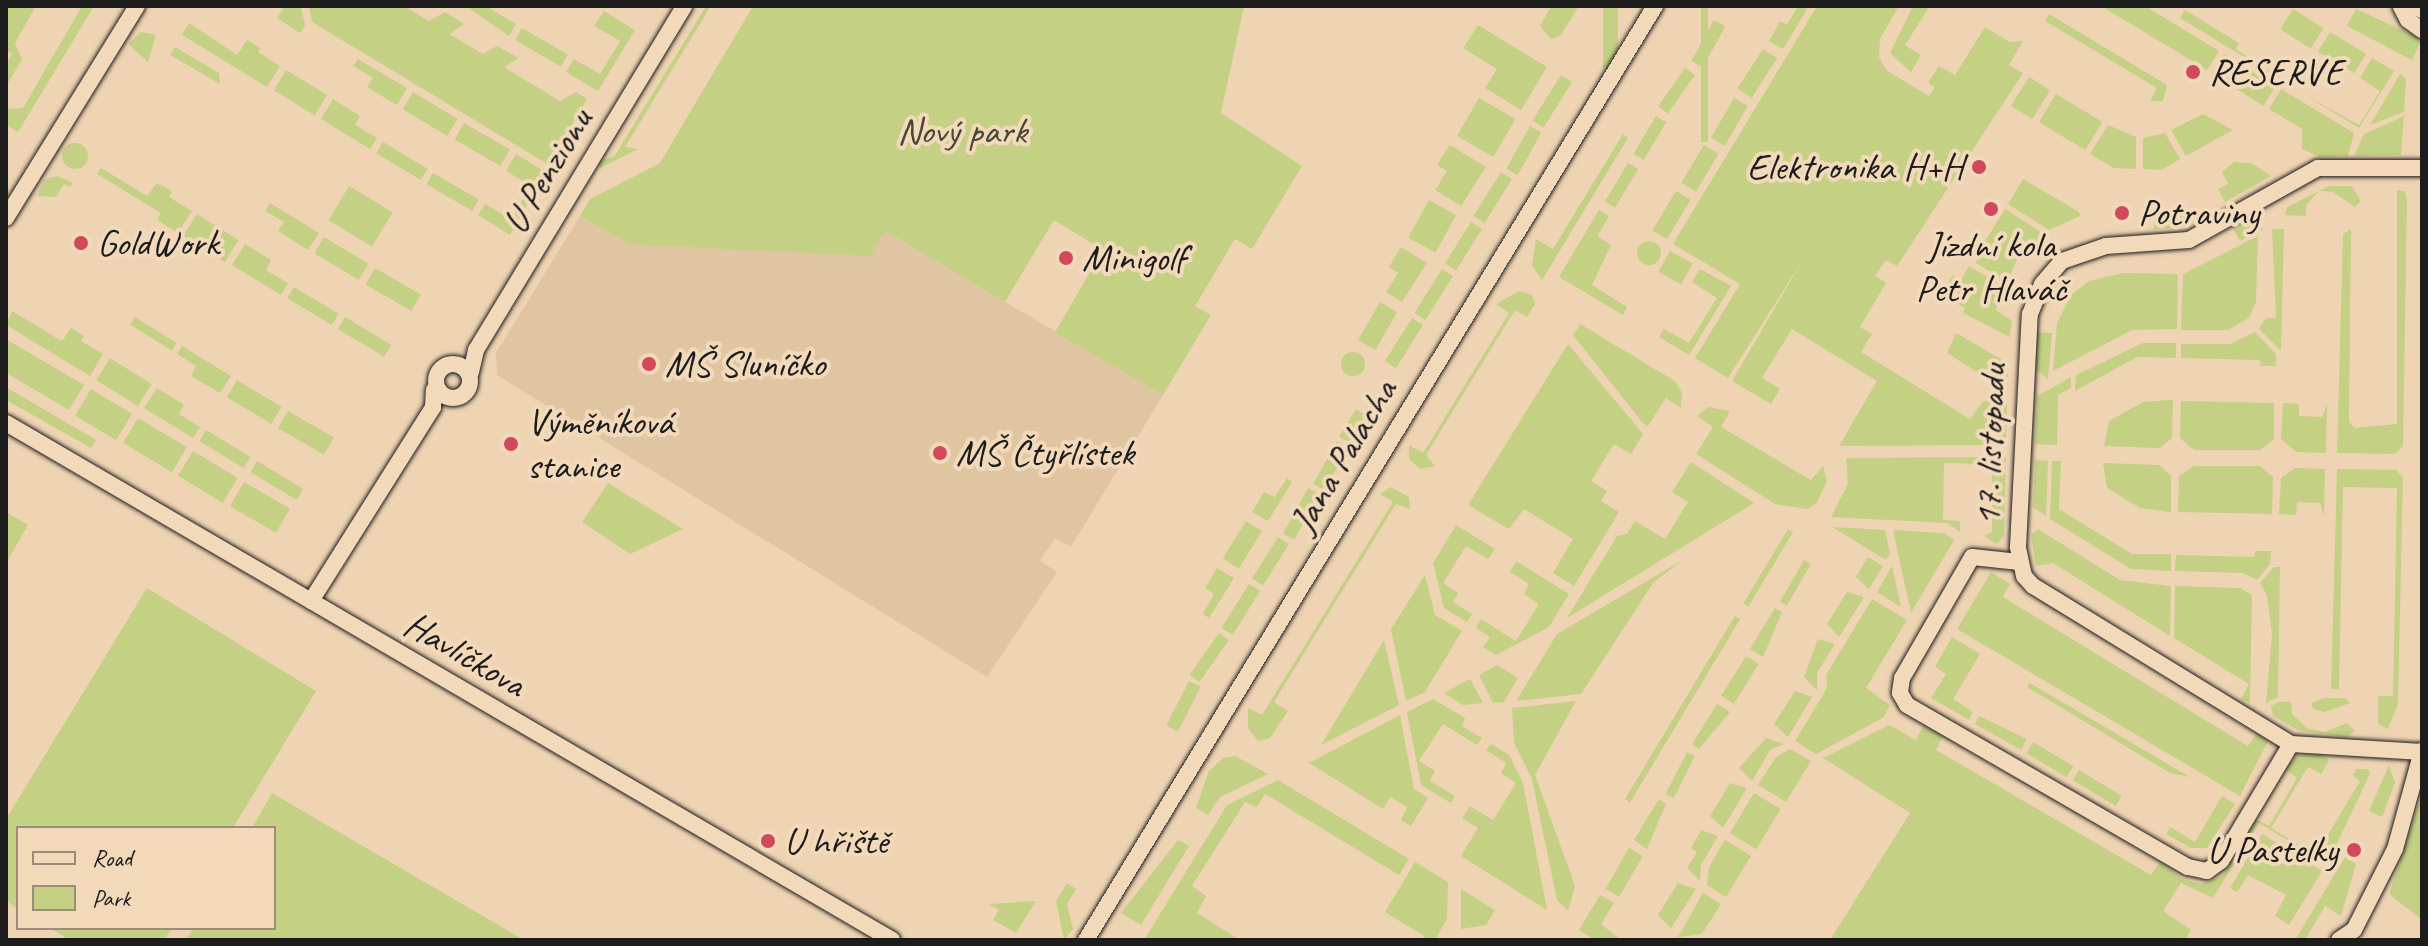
<!DOCTYPE html>
<html>
<head>
<meta charset="utf-8">
<style>
  body { margin:0 }
  #map { position:relative; width:2428px; height:946px; overflow:hidden; background:#efd4b3; font-family:Caveat,sans-serif }
  div>[style] { position:absolute }
  .built>* { inset:0; background:#e0c5a3 }
  .green>* { inset:0; background:#c4d084; transform-origin:0 0 }
  .round { border-radius:50% }
  .roads { filter:drop-shadow(0 0 2px #1c1c1c) drop-shadow(0 0 2px #1c1c1c) }
  .minor>* { height:16px; margin:-8px; padding:0 8px; transform-origin:8px; border-radius:8px; background:#f2d9ba }
  .minor>.ring { margin:-8px; padding:0; box-sizing:content-box; background:none; border:16px solid #f2d9ba; border-radius:50% }
  .dots>* { width:22px; height:22px; translate:-50% -50%; box-sizing:border-box; border:4px solid #f2d9ba; border-radius:50% }
  span { translate:-50% -50%; white-space:nowrap; text-align:center; line-height:1.15; -webkit-text-stroke:8px #f2d9ba; paint-order:stroke }
  .poi-label { font-size:38px; color:#1c1c1c }
  .left { translate:0 -50%; text-align:left }
  .right { translate:-100% -50%; text-align:right }
  .park-label { font-size:38px; color:#464936 }
  .street-label { font-size:38px; color:#1c1c1c }
  .frame { position:absolute; inset:0; border:8px solid #1c1c1c; pointer-events:none }
  .legend { position:absolute; left:16px; top:826px; width:260px; height:104px; box-sizing:border-box; background:#f2d9ba; border:2px solid #9c8d7b; margin:0; padding:10px 14px; list-style:none; font-size:24px; color:#1c1c1c }
  .legend li { display:flex; align-items:center; gap:16px; height:40px }
  .legend b { width:40px; border:2px solid #9c8d7b }
</style>
</head>
<body>
<div id="map">
  <div class="built">
    <i style="clip-path:polygon(580px 216px,629px 244px,885px 231px,1163px 395px,1071px 547px,1055px 538px,1040px 561px,1057px 572px,987px 677px,497px 375px,496px 353px)"></i>
  </div>
  <div class="green">
    <i style="clip-path:polygon(6px 6px,36px 6px,15px 43px,22px 59px,6px 87px,6px 64px,12px 54px,6px 50px)"></i>
    <i style="clip-path:polygon(82px 6px,94px 6px,18px 132px,6px 125px,6px 109px,23px 108px)"></i>
    <i style="clip-path:polygon(285px 6px,301px 6px,305px 26px,300px 33px,277px 18px)"></i>
    <i style="clip-path:polygon(309px 6px,404px 6px,429px 21px,445px 12px,464px 24px,449px 34px,483px 54px,497px 46px,519px 58px,504px 67px,560px 101px,576px 92px,587px 99px,549px 165px,312px 22px)"></i>
    <i style="clip-path:polygon(466px 6px,486px 6px,516px 24px,509px 36px)"></i>
    <i style="clip-path:polygon(706px 6px,711px 6px,625px 147px,638px 149px,600px 168px,598px 160px,614px 157px)"></i>
    <i style="clip-path:polygon(753px 6px,1244px 6px,1221px 113px,1302px 166px,1252px 249px,1235px 239px,1195px 306px,1211px 315px,1163px 395px,1055px 332px,1103px 250px,1054px 220px,1005px 302px,885px 231px,870px 256px,629px 244px,580px 216px,590px 199px,660px 163px)"></i>
    <i style="clip-path:polygon(1551px 6px,1579px 6px,1560px 36px,1551px 39px,1540px 26px)"></i>
    <i style="left:1603px;top:6px;width:15px;height:62px"></i>
    <i style="left:1701px;top:6px;width:7px;height:136px"></i>
    <i style="clip-path:polygon(1798px 6px,1807px 9px,1783px 49px,1769px 41px,1780px 21px,1787px 25px)"></i>
    <i style="clip-path:polygon(1817px 6px,1899px 6px,1880px 39px,1879px 57px,1886px 70px,1929px 96px,1935px 87px,1928px 83px,1939px 66px,1955px 75px,1985px 27px,2010px 42px,2023px 41px,2009px 65px,2023px 73px,1897px 266px,1886px 260px,1875px 276px,1886px 283px,1860px 327px,1872px 334px,1861px 352px,1970px 419px,1983px 401px,2007px 402px,2006px 445px,1839px 446px,1877px 381px,1792px 329px,1762px 378px,1780px 389px,1771px 404px,1732px 381px,1804px 258px,1728px 378px,1695px 358px,1740px 284px,1673px 244px)"></i>
    <i style="clip-path:polygon(1913px 6px,1930px 6px,1905px 45px,1921px 55px,1911px 72px,1890px 53px)"></i>
    <i style="clip-path:polygon(2101px 6px,2145px 6px,2219px 51px,2207px 70px)"></i>
    <i style="left:2293px;top:9px;width:36px;height:24px;rotate:32deg"></i>
    <i style="clip-path:polygon(2356px 9px,2422px 39px,2412px 60px,2347px 26px)"></i>
    <i style="clip-path:polygon(2185px 10px,2239px 43px,2236px 49px,2301px 92px,2180px 18px)"></i>
    <i style="clip-path:polygon(604px 11px,635px 30px,598px 91px,566px 72px,574px 59px,600px 74px,620px 41px,594px 26px)"></i>
    <i style="clip-path:polygon(2049px 14px,2167px 85px,2163px 101px,2150px 101px,2157px 88px,2045px 21px)"></i>
    <i style="left:1714px;top:20px;width:13px;height:47px;rotate:29deg"></i>
    <i style="clip-path:polygon(189px 23px,237px 55px,247px 40px,260px 48px,258px 52px,280px 66px,267px 87px,182px 35px)"></i>
    <i style="clip-path:polygon(1478px 25px,1547px 67px,1521px 110px,1485px 88px,1497px 69px,1463px 48px)"></i>
    <i style="left:522px;top:28px;width:53px;height:14px;rotate:30deg"></i>
    <i style="clip-path:polygon(141px 32px,156px 35px,148px 62px,128px 44px)"></i>
    <i style="left:2330px;top:32px;width:42px;height:23px;rotate:31deg"></i>
    <i style="clip-path:polygon(175px 47px,219px 73px,220px 84px,170px 55px)"></i>
    <i style="left:1763px;top:49px;width:17px;height:47px;rotate:33deg"></i>
    <i style="left:2224px;top:54px;width:61px;height:23px;rotate:32deg"></i>
    <i style="clip-path:polygon(2372px 58px,2394px 71px,2359px 128px,2305px 95px,2359px 125px,2380px 91px,2360px 78px)"></i>
    <i style="clip-path:polygon(358px 59px,407px 88px,397px 105px,367px 87px,373px 78px,353px 66px)"></i>
    <i style="left:1685px;top:68px;width:12px;height:47px;rotate:35deg"></i>
    <i style="left:286px;top:70px;width:48px;height:24px;rotate:31deg"></i>
    <i style="clip-path:polygon(2400px 74px,2406px 79px,2404px 112px,2370px 125px)"></i>
    <i style="left:1561px;top:75px;width:13px;height:54px;rotate:32deg"></i>
    <i style="left:2029px;top:77px;width:25px;height:34px;rotate:32deg"></i>
    <i style="clip-path:polygon(2281px 89px,2354px 133px,2348px 156px,2320px 157px,2302px 149px,2302px 129px,2269px 109px)"></i>
    <i style="left:413px;top:92px;width:52px;height:20px;rotate:31deg"></i>
    <i style="left:2056px;top:94px;width:54px;height:33px;rotate:31deg"></i>
    <i style="left:1479px;top:98px;width:42px;height:44px;rotate:30deg"></i>
    <i style="left:1734px;top:98px;width:16px;height:46px;rotate:30deg"></i>
    <i style="clip-path:polygon(333px 99px,360px 116px,355px 125px,377px 138px,370px 149px,321px 119px)"></i>
    <i style="clip-path:polygon(2203px 114px,2233px 130px,2186px 156px,2171px 130px)"></i>
    <i style="left:1656px;top:116px;width:12px;height:44px;rotate:31deg"></i>
    <i style="clip-path:polygon(2404px 116px,2401px 155px,2354px 156px,2364px 134px)"></i>
    <i style="left:464px;top:123px;width:53px;height:19px;rotate:30deg"></i>
    <i style="clip-path:polygon(2108px 125px,2136px 137px,2136px 169px,2114px 168px,2090px 154px)"></i>
    <i style="left:1530px;top:126px;width:13px;height:49px;rotate:29deg"></i>
    <i style="clip-path:polygon(2165px 133px,2180px 159px,2161px 170px,2143px 169px,2143px 138px)"></i>
    <i style="clip-path:polygon(1623px 134px,1628px 138px,1542px 280px,1532px 265px,1536px 239px,1553px 249px)"></i>
    <i style="left:383px;top:142px;width:52px;height:13px;rotate:31deg"></i>
    <i class="round" style="left:62px;top:143px;width:26px;height:26px"></i>
    <i style="clip-path:polygon(1450px 145px,1486px 167px,1461px 206px,1435px 190px,1447px 171px,1437px 165px)"></i>
    <i style="left:1704px;top:145px;width:17px;height:44px;rotate:31deg"></i>
    <i style="clip-path:polygon(516px 154px,546px 172px,510px 235px,478px 215px,485px 204px,511px 219px,531px 186px,506px 171px)"></i>
    <i style="clip-path:polygon(2234px 162px,2251px 163px,2271px 176px,2225px 202px,2218px 189px,2228px 184px,2222px 172px)"></i>
    <i style="left:1628px;top:163px;width:12px;height:45px;rotate:31deg"></i>
    <i style="clip-path:polygon(101px 168px,147px 196px,157px 183px,172px 191px,169px 197px,192px 211px,178px 233px,157px 220px,161px 213px,97px 174px)"></i>
    <i style="left:1501px;top:172px;width:13px;height:52px;rotate:32deg"></i>
    <i style="left:433px;top:173px;width:53px;height:13px;rotate:30deg"></i>
    <i style="clip-path:polygon(58px 176px,73px 183px,70px 187px,64px 184px,56px 197px,37px 196px,45px 179px)"></i>
    <i style="clip-path:polygon(2023px 179px,2079px 212px,2080px 216px,2049px 230px,2008px 204px)"></i>
    <i style="left:349px;top:186px;width:51px;height:40px;rotate:31deg"></i>
    <i style="clip-path:polygon(2329px 186px,2352px 186px,2361px 201px,2355px 207px,2333px 192px,2319px 191px,2306px 205px,2306px 216px,2285px 215px,2287px 207px)"></i>
    <i style="clip-path:polygon(2397px 190px,2405px 191px,2407px 200px,2403px 446px,2395px 454px,2337px 453px,2343px 234px,2351px 229px,2349px 422px,2355px 428px,2397px 424px)"></i>
    <i style="left:1676px;top:191px;width:17px;height:46px;rotate:31deg"></i>
    <i style="left:1429px;top:200px;width:31px;height:43px;rotate:29deg"></i>
    <i style="clip-path:polygon(270px 203px,319px 233px,308px 250px,278px 231px,284px 222px,265px 211px)"></i>
    <i style="clip-path:polygon(2186px 207px,2193px 220px,2179px 228px,2154px 229px,2155px 214px,2172px 215px)"></i>
    <i style="clip-path:polygon(2005px 209px,2044px 234px,2017px 260px,2007px 282px,1973px 261px)"></i>
    <i style="clip-path:polygon(1599px 210px,1609px 216px,1597px 236px,1611px 245px,1592px 285px,1627px 307px,1623px 315px,1559px 277px)"></i>
    <i style="left:197px;top:214px;width:49px;height:26px;rotate:32deg"></i>
    <i style="clip-path:polygon(2252px 219px,2263px 229px,2240px 241px,2232px 227px)"></i>
    <i style="left:1471px;top:222px;width:13px;height:49px;rotate:32deg"></i>
    <i style="clip-path:polygon(2272px 229px,2284px 229px,2281px 351px,2259px 329px,2266px 318px,2276px 318px)"></i>
    <i style="clip-path:polygon(2258px 236px,2256px 302px,2249px 318px,2228px 330px,2181px 330px,2183px 274px)"></i>
    <i style="left:324px;top:237px;width:52px;height:19px;rotate:31deg"></i>
    <i class="round" style="left:1637px;top:241px;width:24px;height:24px"></i>
    <i style="clip-path:polygon(245px 244px,271px 260px,266px 270px,288px 283px,281px 295px,232px 265px)"></i>
    <i style="clip-path:polygon(1401px 247px,1427px 263px,1402px 302px,1386px 292px,1398px 273px,1389px 267px)"></i>
    <i style="left:1670px;top:251px;width:26px;height:24px;rotate:29deg"></i>
    <i style="clip-path:polygon(1969px 266px,2004px 287px,1996px 310px,2012px 321px,2010px 337px,1963px 313px,1965px 308px,1941px 293px,1953px 275px,1961px 280px)"></i>
    <i style="left:375px;top:268px;width:53px;height:19px;rotate:30deg"></i>
    <i style="left:1442px;top:269px;width:13px;height:52px;rotate:32deg"></i>
    <i style="clip-path:polygon(1700px 269px,1731px 286px,1689px 355px,1659px 337px,1664px 329px,1689px 343px,1717px 298px,1692px 282px)"></i>
    <i style="clip-path:polygon(2123px 273px,2178px 274px,2177px 329px,2132px 330px,2053px 371px,2057px 323px,2071px 295px,2089px 281px)"></i>
    <i style="left:294px;top:287px;width:52px;height:13px;rotate:31deg"></i>
    <i style="clip-path:polygon(1519px 291px,1532px 295px,1535px 304px,1527px 317px,1515px 310px,1426px 455px,1435px 466px,1420px 469px,1409px 459px,1409px 445px,1423px 453px,1509px 313px,1496px 304px)"></i>
    <i style="left:1380px;top:302px;width:20px;height:44px;rotate:30deg"></i>
    <i style="clip-path:polygon(12px 311px,62px 341px,71px 328px,84px 336px,81px 341px,103px 354px,90px 376px,6px 325px)"></i>
    <i style="left:135px;top:317px;width:49px;height:9px;rotate:32deg"></i>
    <i style="left:345px;top:317px;width:54px;height:14px;rotate:31deg"></i>
    <i style="left:1412px;top:318px;width:13px;height:51px;rotate:32deg"></i>
    <i style="clip-path:polygon(1580px 324px,1675px 381px,1682px 393px,1681px 408px,1666px 398px,1648px 426px,1642px 422px,1573px 335px)"></i>
    <i style="clip-path:polygon(2037px 332px,2052px 333px,2048px 379px,2035px 369px)"></i>
    <i style="clip-path:polygon(2255px 332px,2276px 354px,2276px 366px,2260px 366px,2260px 360px,2181px 358px,2181px 344px,2230px 344px)"></i>
    <i style="clip-path:polygon(1956px 333px,2006px 362px,2008px 377px,1980px 374px,1947px 353px)"></i>
    <i style="clip-path:polygon(6px 339px,84px 385px,69px 410px,6px 373px)"></i>
    <i style="clip-path:polygon(2143px 343px,2176px 343px,2176px 358px,2137px 357px,2075px 391px,2076px 375px)"></i>
    <i style="clip-path:polygon(1568px 344px,1643px 434px,1631px 454px,1614px 444px,1591px 481px,1607px 491px,1601px 501px,1619px 512px,1574px 586px,1553px 573px,1573px 539px,1524px 509px,1509px 529px,1468px 505px)"></i>
    <i style="clip-path:polygon(182px 346px,231px 376px,220px 393px,191px 376px,196px 366px,177px 354px)"></i>
    <i class="round" style="left:1341px;top:352px;width:24px;height:24px"></i>
    <i style="left:110px;top:358px;width:49px;height:26px;rotate:32deg"></i>
    <i style="clip-path:polygon(2071px 377px,2071px 388px,2058px 395px,2057px 445px,2035px 444px,2037px 396px)"></i>
    <i style="left:237px;top:380px;width:52px;height:20px;rotate:31deg"></i>
    <i style="clip-path:polygon(6px 387px,96px 440px,91px 448px,6px 400px)"></i>
    <i style="clip-path:polygon(157px 388px,184px 405px,179px 414px,200px 427px,193px 438px,144px 408px)"></i>
    <i style="left:91px;top:389px;width:48px;height:31px;rotate:31deg"></i>
    <i style="clip-path:polygon(2173px 400px,2172px 438px,2160px 448px,2104px 446px,2109px 421px,2143px 402px)"></i>
    <i style="clip-path:polygon(2181px 401px,2274px 403px,2274px 439px,2260px 450px,2194px 450px,2180px 438px)"></i>
    <i style="clip-path:polygon(2283px 403px,2299px 404px,2299px 416px,2322px 417px,2327px 404px,2326px 453px,2296px 452px,2281px 439px)"></i>
    <i style="clip-path:polygon(1708px 407px,1730px 411px,1721px 427px,1811px 480px,1823px 466px,1827px 481px,1816px 504px,1807px 509px,1775px 504px,1696px 454px,1713px 427px,1697px 416px)"></i>
    <i style="left:1356px;top:409px;width:13px;height:32px;rotate:32deg"></i>
    <i style="left:288px;top:411px;width:53px;height:20px;rotate:30deg"></i>
    <i style="left:138px;top:418px;width:57px;height:29px;rotate:31deg"></i>
    <i style="left:206px;top:430px;width:52px;height:13px;rotate:31deg"></i>
    <i style="left:1337px;top:441px;width:13px;height:49px;rotate:29deg"></i>
    <i style="left:193px;top:451px;width:52px;height:29px;rotate:31deg"></i>
    <i style="clip-path:polygon(2006px 457px,2004px 536px,1997px 544px,1984px 536px,1992px 532px,1992px 464px,1944px 463px,1943px 520px,1960px 521px,1960px 532px,1947px 523px,1831px 517px,1848px 484px,1846px 458px)"></i>
    <i style="clip-path:polygon(2035px 460px,2048px 461px,2046px 516px,2033px 507px)"></i>
    <i style="left:257px;top:461px;width:54px;height:13px;rotate:31deg"></i>
    <i style="clip-path:polygon(2052px 461px,2061px 461px,2059px 509px,2132px 554px,2171px 554px,2171px 571px,2131px 569px,2050px 519px)"></i>
    <i style="clip-path:polygon(1691px 462px,1754px 503px,1567px 618px,1617px 536px,1627px 534px,1635px 521px,1665px 539px,1688px 502px,1672px 492px)"></i>
    <i style="clip-path:polygon(2103px 463px,2159px 465px,2171px 476px,2171px 512px,2140px 508px,2107px 488px)"></i>
    <i style="clip-path:polygon(2194px 466px,2260px 466px,2273px 477px,2272px 514px,2178px 512px,2179px 476px)"></i>
    <i style="clip-path:polygon(2295px 468px,2325px 469px,2324px 516px,2320px 503px,2297px 502px,2296px 515px,2279px 514px,2281px 478px)"></i>
    <i style="clip-path:polygon(2337px 469px,2396px 470px,2403px 477px,2398px 704px,2388px 729px,2378px 724px,2378px 696px,2393px 696px,2397px 488px,2343px 487px,2339px 689px,2331px 689px)"></i>
    <i style="clip-path:polygon(1287px 478px,1292px 482px,1268px 521px,1252px 512px,1264px 492px,1275px 497px)"></i>
    <i style="left:244px;top:482px;width:53px;height:28px;rotate:30deg"></i>
    <i style="clip-path:polygon(608px 483px,683px 529px,630px 554px,582px 522px)"></i>
    <i style="clip-path:polygon(1391px 487px,1409px 497px,1410px 509px,1396px 504px,1274px 702px,1288px 711px,1270px 738px,1258px 741px,1248px 728px,1248px 708px,1262px 715px,1393px 502px,1380px 494px)"></i>
    <i style="left:1308px;top:488px;width:13px;height:52px;rotate:29deg"></i>
    <i style="clip-path:polygon(6px 512px,28px 525px,6px 563px)"></i>
    <i style="left:1246px;top:521px;width:19px;height:44px;rotate:32deg"></i>
    <i style="clip-path:polygon(1456px 525px,1495px 549px,1488px 559px,1466px 546px,1443px 583px,1458px 593px,1453px 602px,1472px 614px,1467px 622px,1444px 608px,1433px 563px)"></i>
    <i style="clip-path:polygon(1832px 527px,1885px 530px,1890px 554px,1886px 560px)"></i>
    <i style="left:1788px;top:529px;width:6px;height:87px;rotate:31deg"></i>
    <i style="clip-path:polygon(2038px 529px,2120px 580px,2171px 586px,2170px 636px,2053px 563px,2036px 566px,2031px 535px)"></i>
    <i style="clip-path:polygon(1893px 530px,1944px 533px,1954px 540px,1911px 613px)"></i>
    <i style="left:1278px;top:537px;width:13px;height:49px;rotate:32deg"></i>
    <i style="clip-path:polygon(2255px 551px,2271px 551px,2270px 564px,2257px 580px,2243px 573px,2175px 571px,2176px 555px,2254px 557px)"></i>
    <i style="clip-path:polygon(1868px 557px,1883px 566px,1869px 589px,1856px 577px)"></i>
    <i style="left:1804px;top:560px;width:8px;height:48px;rotate:30deg"></i>
    <i style="clip-path:polygon(1516px 561px,1569px 594px,1549px 627px,1496px 655px,1483px 647px,1490px 637px,1476px 628px,1481px 619px,1516px 641px,1539px 604px,1524px 594px,1529px 584px,1510px 572px)"></i>
    <i style="clip-path:polygon(1681px 561px,1653px 583px,1581px 694px,1516px 701px,1557px 634px)"></i>
    <i style="clip-path:polygon(1892px 566px,1901px 607px,1877px 592px)"></i>
    <i style="clip-path:polygon(2274px 567px,2280px 567px,2278px 697px,2266px 703px,2272px 634px,2267px 595px,2260px 583px)"></i>
    <i style="clip-path:polygon(1217px 568px,1234px 578px,1209px 618px,1203px 614px,1214px 594px,1205px 588px)"></i>
    <i style="clip-path:polygon(1991px 572px,2010px 584px,2003px 597px,2248px 746px,2257px 733px,2268px 741px,2240px 796px,1957px 629px)"></i>
    <i style="clip-path:polygon(1425px 575px,1435px 615px,1462px 631px,1425px 692px,1406px 701px,1391px 629px)"></i>
    <i style="left:1249px;top:584px;width:13px;height:52px;rotate:32deg"></i>
    <i style="clip-path:polygon(2175px 586px,2240px 588px,2252px 595px,2250px 703px,2241px 699px,2249px 684px,2174px 638px)"></i>
    <i style="clip-path:polygon(147px 588px,316px 691px,233px 828px,18px 828px,18px 909px,6px 901px,6px 819px)"></i>
    <i style="clip-path:polygon(1847px 592px,1864px 597px,1839px 637px,1827px 624px)"></i>
    <i style="clip-path:polygon(1872px 599px,1907px 620px,1866px 688px,1890px 705px,1884px 717px,1816px 754px,1795px 741px,1827px 688px,1826px 675px)"></i>
    <i style="clip-path:polygon(1775px 608px,1782px 612px,1763px 657px,1750px 649px)"></i>
    <i style="left:1735px;top:616px;width:6px;height:214px;rotate:31deg"></i>
    <i style="left:1219px;top:633px;width:12px;height:51px;rotate:35deg"></i>
    <i style="clip-path:polygon(1952px 637px,1980px 654px,1953px 699px,1973px 712px,1969px 720px,1931px 698px,1946px 674px,1935px 667px)"></i>
    <i style="clip-path:polygon(1818px 639px,1835px 644px,1817px 673px,1817px 690px,1804px 677px)"></i>
    <i style="clip-path:polygon(1384px 640px,1399px 705px,1321px 745px)"></i>
    <i style="left:1746px;top:656px;width:15px;height:47px;rotate:32deg"></i>
    <i style="clip-path:polygon(1497px 665px,1518px 678px,1504px 702px,1493px 703px,1479px 675px)"></i>
    <i style="clip-path:polygon(1470px 679px,1483px 703px,1463px 705px,1444px 693px)"></i>
    <i style="left:1189px;top:681px;width:13px;height:50px;rotate:27deg"></i>
    <i style="clip-path:polygon(2030px 683px,2190px 777px,2170px 773px,2027px 687px)"></i>
    <i style="clip-path:polygon(1795px 691px,1812px 697px,1788px 737px,1774px 724px)"></i>
    <i style="clip-path:polygon(2324px 698px,2345px 698px,2350px 703px,2325px 712px,2313px 709px,2311px 703px)"></i>
    <i style="clip-path:polygon(1433px 699px,1465px 718px,1462px 726px,1482px 738px,1477px 745px,1443px 724px,1419px 761px,1435px 771px,1430px 781px,1455px 796px,1451px 803px,1421px 785px,1407px 712px)"></i>
    <i style="clip-path:polygon(1576px 701px,1535px 775px,1575px 886px,1568px 911px,1557px 900px,1532px 779px,1514px 743px,1512px 708px)"></i>
    <i style="clip-path:polygon(2278px 702px,2291px 702px,2292px 714px,2308px 729px,2325px 732px,2347px 723px,2355px 731px,2346px 737px,2300px 731px,2273px 716px,2271px 706px)"></i>
    <i style="clip-path:polygon(1717px 704px,1730px 712px,1699px 749px,1692px 744px)"></i>
    <i style="clip-path:polygon(1400px 715px,1414px 789px,1428px 798px,1411px 826px,1401px 820px,1407px 807px,1390px 797px,1383px 809px,1309px 763px)"></i>
    <i style="clip-path:polygon(1979px 716px,2027px 739px,2021px 750px,1975px 724px)"></i>
    <i style="clip-path:polygon(1889px 725px,1916px 740px,1924px 725px,1943px 736px,1936px 750px,2151px 875px,2160px 862px,2183px 879px,2201px 884px,2222px 876px,2256px 819px,2269px 826px,2297px 778px,2285px 769px,2298px 755px,2321px 753px,2329px 760px,2321px 774px,2308px 767px,2271px 828px,2316px 855px,2360px 781px,2353px 776px,2356px 769px,2368px 769px,2370px 774px,2327px 864px,2259px 823px,2213px 898px,2181px 883px,2163px 911px,2191px 930px,2185px 940px,1830px 940px,1910px 813px,1823px 758px)"></i>
    <i style="clip-path:polygon(1766px 738px,1784px 744px,1770px 750px,1752px 781px,1739px 768px)"></i>
    <i style="left:2033px;top:742px;width:47px;height:13px;rotate:31deg"></i>
    <i style="clip-path:polygon(1491px 744px,1509px 755px,1523px 783px,1547px 910px,1461px 856px,1478px 828px,1462px 818px,1470px 806px,1493px 820px,1516px 783px,1501px 773px,1506px 763px,1486px 750px)"></i>
    <i style="clip-path:polygon(1790px 749px,1811px 761px,1786px 802px,1758px 785px,1776px 757px)"></i>
    <i style="left:1687px;top:752px;width:9px;height:47px;rotate:27deg"></i>
    <i style="clip-path:polygon(1235px 756px,1268px 774px,1220px 797px,1208px 815px,1196px 808px,1209px 771px,1223px 758px)"></i>
    <i style="clip-path:polygon(2389px 765px,2395px 783px,2382px 817px,2369px 811px)"></i>
    <i style="left:2079px;top:770px;width:50px;height:12px;rotate:31deg"></i>
    <i style="clip-path:polygon(1278px 780px,1409px 859px,1399px 875px,1265px 794px,1257px 807px,1245px 802px,1192px 886px,1206px 896px,1197px 913px,1240px 940px,1144px 940px,1227px 805px)"></i>
    <i style="clip-path:polygon(1730px 783px,1747px 788px,1723px 828px,1710px 816px)"></i>
    <i style="clip-path:polygon(272px 793px,524px 940px,186px 940px,193px 928px,274px 928px,274px 828px,252px 828px)"></i>
    <i style="left:1754px;top:793px;width:31px;height:47px;rotate:31deg"></i>
    <i style="clip-path:polygon(2422px 795px,2422px 920px,2389px 894px)"></i>
    <i style="clip-path:polygon(2222px 796px,2235px 804px,2207px 848px,2191px 848px,2166px 834px,2170px 827px,2195px 842px)"></i>
    <i style="clip-path:polygon(1659px 799px,1666px 804px,1647px 849px,1634px 840px)"></i>
    <i style="clip-path:polygon(1701px 830px,1718px 836px,1701px 865px,1700px 881px,1687px 868px,1697px 852px,1691px 848px)"></i>
    <i style="clip-path:polygon(2262px 834px,2322px 871px,2289px 925px,2275px 916px,2286px 895px,2248px 875px,2237px 892px,2230px 888px)"></i>
    <i style="clip-path:polygon(1178px 840px,1189px 846px,1141px 925px,1121px 913px)"></i>
    <i style="clip-path:polygon(1725px 840px,1751px 856px,1726px 897px,1707px 885px,1709px 867px)"></i>
    <i style="left:1629px;top:848px;width:16px;height:47px;rotate:30deg"></i>
    <i style="clip-path:polygon(2345px 857px,2356px 864px,2341px 916px,2325px 906px,2305px 940px,2295px 940px)"></i>
    <i style="clip-path:polygon(1415px 862px,1448px 882px,1447px 919px,1435px 940px,1422px 940px,1424px 936px,1385px 912px)"></i>
    <i style="clip-path:polygon(1067px 883px,1076px 889px,1067px 904px,1073px 929px,1064px 940px,1056px 901px)"></i>
    <i style="clip-path:polygon(1678px 883px,1696px 889px,1671px 928px,1658px 915px)"></i>
    <i style="clip-path:polygon(1461px 889px,1495px 910px,1486px 925px,1461px 929px)"></i>
    <i style="clip-path:polygon(1703px 893px,1721px 904px,1702px 934px,1678px 937px)"></i>
    <i style="clip-path:polygon(1600px 895px,1614px 903px,1601px 924px,1621px 940px,1595px 940px,1579px 930px)"></i>
    <i style="clip-path:polygon(1036px 901px,1016px 933px,993px 920px,999px 910px,989px 904px)"></i>
    <i style="clip-path:polygon(50px 928px,172px 928px,164px 940px,69px 940px)"></i>
  </div>
  <div class="roads">
    <div class="minor">
      <i style="left:2414px;top:6px;width:9px;rotate:27deg"></i>
      <i style="left:2401px;top:7px;width:15px;rotate:62deg"></i>
      <i style="left:2408px;top:20px;width:17px;rotate:36deg"></i>
      <i style="left:6px;top:218px;width:249px;rotate:-58.3deg"></i>
      <i class="ring" style="left:436px;top:364px;width:18px;height:18px"></i>
      <i style="left:471px;top:372px;width:23px;rotate:-77deg"></i>
      <i style="left:476px;top:350px;width:402px;rotate:-58.8deg"></i>
      <i style="left:6px;top:423px;width:1026px;rotate:30.26deg"></i>
      <i style="left:2019px;top:562px;width:47px;rotate:-173.9deg"></i>
      <i style="left:1972px;top:557px;width:140px;rotate:120deg"></i>
      <i style="left:1902px;top:678px;width:15px;rotate:98deg"></i>
      <i style="left:1900px;top:693px;width:14px;rotate:60deg"></i>
      <i style="left:1907px;top:705px;width:324px;rotate:30deg"></i>
      <i style="left:2188px;top:867px;width:19px;rotate:12deg"></i>
      <i style="left:2207px;top:871px;width:17px;rotate:-36deg"></i>
      <i style="left:2221px;top:861px;width:136px;rotate:-59.1deg"></i>
      <i style="left:311px;top:601px;width:229px;rotate:-57.8deg"></i>
      <i style="left:433px;top:407px;width:17px;rotate:-87deg"></i>
      <i style="left:2422px;top:752px;width:131px;rotate:-176.5deg"></i>
      <i style="left:2291px;top:744px;width:303px;rotate:-148.5deg"></i>
      <i style="left:2033px;top:586px;width:13px;rotate:-132deg"></i>
      <i style="left:2024px;top:576px;width:30px;rotate:-102deg"></i>
      <i style="left:2018px;top:547px;width:233px;rotate:-87.1deg"></i>
      <i style="left:2030px;top:314px;width:32px;rotate:-68deg"></i>
      <i style="left:2042px;top:284px;width:30px;rotate:-49deg"></i>
      <i style="left:2062px;top:261px;width:46px;rotate:-18.8deg"></i>
      <i style="left:2106px;top:246px;width:83px;rotate:-4.1deg"></i>
      <i style="left:2189px;top:240px;width:148px;rotate:-29.2deg"></i>
      <i style="left:2318px;top:168px;width:104px"></i>
      <i style="left:1086px;top:940px;width:1094px;rotate:-58.65deg"></i>
      <i style="left:2339px;top:940px;width:18px;rotate:-34deg"></i>
      <i style="left:2354px;top:930px;width:91px;rotate:-63.2deg"></i>
      <i style="left:2395px;top:849px;width:102px;rotate:-74.6deg"></i>
    </div>
  </div>
  <div class="dots">
    <i style="left:2193px;top:72px;background:#d1495b"></i>
    <i style="left:1979px;top:167px;background:#d1495b"></i>
    <i style="left:1991px;top:209px;background:#d1495b"></i>
    <i style="left:2122px;top:213px;background:#d1495b"></i>
    <i style="left:81px;top:243px;background:#d1495b"></i>
    <i style="left:1066px;top:258px;background:#d1495b"></i>
    <i style="left:649px;top:364px;background:#d1495b"></i>
    <i style="left:511px;top:444px;background:#d1495b"></i>
    <i style="left:940px;top:453px;background:#d1495b"></i>
    <i style="left:768px;top:841px;background:#d1495b"></i>
    <i style="left:2354px;top:850px;background:#d1495b"></i>
  </div>
  <div class="poi-label">
    <span class="left" style="left:2209px;top:72px">RESERVE</span>
    <span class="right" style="left:1963px;top:167px">Elektronika H+H</span>
    <span class="left" style="left:2138px;top:213px">Potraviny</span>
    <span class="left" style="left:97px;top:243px">GoldWork</span>
    <span style="left:1991px;top:267px">Jízdní kola<br>Petr Hlaváč</span>
    <span class="left" style="left:1082px;top:258px">Minigolf</span>
    <span class="left" style="left:665px;top:364px">MŠ Sluníčko</span>
    <span class="left" style="left:527px;top:444px">Výměníková<br>stanice</span>
    <span class="left" style="left:956px;top:453px">MŠ Čtyřlístek</span>
    <span class="left" style="left:784px;top:841px">U hřiště</span>
    <span class="right" style="left:2338px;top:850px">U Pastelky</span>
  </div>
  <div class="park-label">
    <span style="left:962px;top:131px">Nový park</span>
  </div>
  <div class="street-label">
    <span style="left:547px;top:171px;rotate:-59deg">U Penzionu</span>
    <span style="left:1990px;top:445px;rotate:-88deg">17. listopadu</span>
    <span style="left:1343px;top:456px;rotate:-59deg">Jana Palacha</span>
    <span style="left:465px;top:654px;rotate:30deg">Havlíčkova</span>
  </div>
  <div class="frame"></div>
  <ul class="legend">
  <li><b style="height:10px;background:#f2d9ba"></b>Road</li>
  <li><b style="height:22px;background:#c4d084"></b>Park</li>
  </ul>
</div>
</body>
</html>
